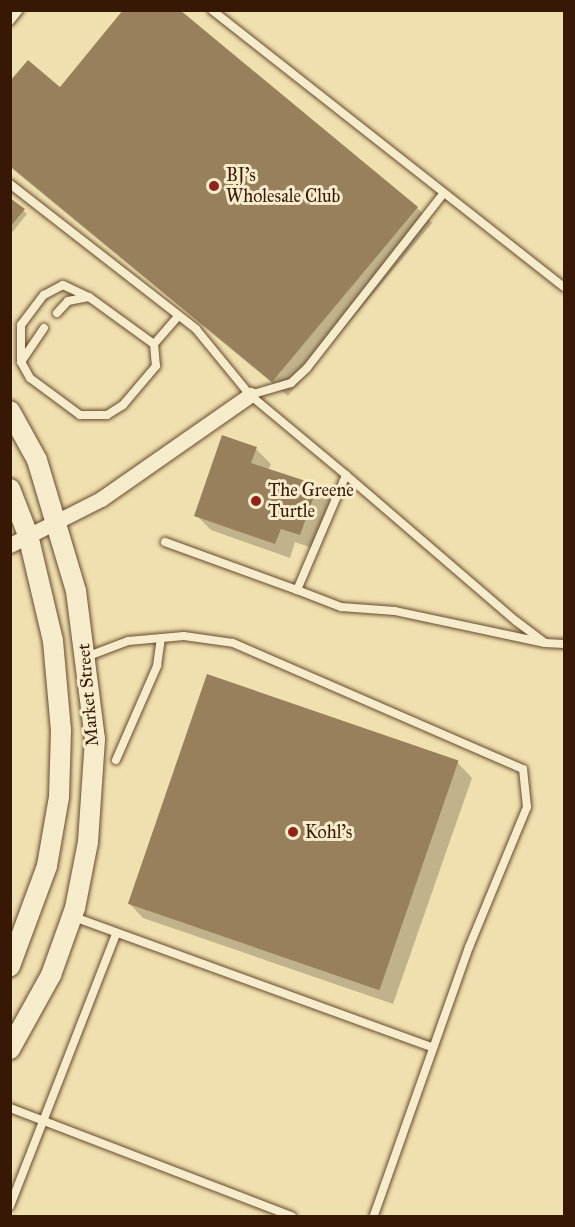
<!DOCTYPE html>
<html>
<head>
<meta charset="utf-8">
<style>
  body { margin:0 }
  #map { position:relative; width:575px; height:1227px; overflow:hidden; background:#f1e0af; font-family:"IM FELL Great Primer",serif }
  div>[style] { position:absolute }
  .shadow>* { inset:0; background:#0003 }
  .building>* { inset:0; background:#98805d; transform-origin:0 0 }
  .roads { filter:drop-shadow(0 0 2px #664a30) drop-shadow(0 0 2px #664a30) }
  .service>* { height:8px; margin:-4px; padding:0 4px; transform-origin:4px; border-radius:4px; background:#f6ebcb }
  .minor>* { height:15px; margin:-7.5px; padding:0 7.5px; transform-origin:7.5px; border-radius:7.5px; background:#f6ebcb }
  .tertiary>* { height:20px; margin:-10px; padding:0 10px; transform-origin:10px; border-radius:10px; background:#f6ebcb }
  .dots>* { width:16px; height:16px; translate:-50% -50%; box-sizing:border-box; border:3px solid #f6ebcb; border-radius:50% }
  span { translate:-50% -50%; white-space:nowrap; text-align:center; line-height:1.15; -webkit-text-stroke:6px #f6ebcb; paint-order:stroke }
  .poi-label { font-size:18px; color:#371805 }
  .left { translate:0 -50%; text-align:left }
  .street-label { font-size:18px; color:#371805 }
  .frame { position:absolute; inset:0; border:12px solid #371805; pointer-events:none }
</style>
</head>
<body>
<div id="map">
  <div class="shadow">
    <i style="clip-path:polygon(10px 83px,61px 89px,417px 208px,432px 223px,288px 396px,10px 167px)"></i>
    <i style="clip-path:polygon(10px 199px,27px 214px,10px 235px)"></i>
    <i style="clip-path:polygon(256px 449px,271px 464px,268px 470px,317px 487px,332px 502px,315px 549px,295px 542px,290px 558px,211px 530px,196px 515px)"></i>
    <i style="clip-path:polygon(458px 763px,472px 778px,393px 1004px,143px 918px,129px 903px)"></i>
  </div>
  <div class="building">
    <i style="clip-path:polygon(123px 10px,180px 10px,418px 207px,272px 382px,10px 166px,10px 81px,28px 60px,60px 87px)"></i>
    <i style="clip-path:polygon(10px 198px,25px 209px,10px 227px)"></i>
    <i style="clip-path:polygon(222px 435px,257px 447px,251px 463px,318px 485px,300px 535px,281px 529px,275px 544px,194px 516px)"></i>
    <i style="left:207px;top:674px;width:266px;height:243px;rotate:19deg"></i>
  </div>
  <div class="roads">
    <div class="service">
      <i style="left:212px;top:10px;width:448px;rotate:38.2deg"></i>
      <i style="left:10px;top:21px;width:14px;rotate:-51deg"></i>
      <i style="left:10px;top:184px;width:236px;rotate:37.9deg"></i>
      <i style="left:196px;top:329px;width:85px;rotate:50.7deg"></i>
      <i style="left:250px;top:395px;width:125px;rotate:39.8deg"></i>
      <i style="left:346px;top:475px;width:224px;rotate:40.7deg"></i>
      <i style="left:516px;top:621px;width:36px;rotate:37deg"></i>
      <i style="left:545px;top:643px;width:153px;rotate:-168deg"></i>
      <i style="left:395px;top:611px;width:54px;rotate:-175.8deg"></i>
      <i style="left:341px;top:607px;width:47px;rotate:-158.9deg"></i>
      <i style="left:297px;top:590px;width:125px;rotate:-66.9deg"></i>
      <i style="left:63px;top:285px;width:29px;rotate:25deg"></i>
      <i style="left:89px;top:297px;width:80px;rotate:35.9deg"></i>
      <i style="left:154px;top:344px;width:22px;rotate:85deg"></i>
      <i style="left:156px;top:366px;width:51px;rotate:130.2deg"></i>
      <i style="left:123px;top:405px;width:19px;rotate:148deg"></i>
      <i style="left:107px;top:415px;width:27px;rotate:180deg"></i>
      <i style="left:80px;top:415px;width:62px;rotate:-143.5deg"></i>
      <i style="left:30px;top:378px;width:18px;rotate:-119deg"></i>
      <i style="left:21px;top:362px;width:37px;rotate:-90deg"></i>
      <i style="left:21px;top:325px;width:38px;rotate:-53deg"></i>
      <i style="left:44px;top:295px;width:21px;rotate:-28deg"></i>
      <i style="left:57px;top:313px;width:16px;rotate:-47deg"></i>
      <i style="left:68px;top:301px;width:21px;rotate:-11deg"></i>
      <i style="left:154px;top:344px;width:37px;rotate:-49deg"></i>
      <i style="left:21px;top:362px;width:41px;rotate:-55.9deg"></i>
      <i style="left:250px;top:395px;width:43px;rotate:-16.3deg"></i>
      <i style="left:291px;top:383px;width:22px;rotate:-43deg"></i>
      <i style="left:307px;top:368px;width:221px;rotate:-52deg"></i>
      <i style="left:165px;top:542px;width:140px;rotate:20deg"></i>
      <i style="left:545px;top:643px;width:19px;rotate:3deg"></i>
      <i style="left:86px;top:657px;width:45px;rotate:-20.9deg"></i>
      <i style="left:128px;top:641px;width:56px;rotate:-5.1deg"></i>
      <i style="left:184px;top:636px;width:49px;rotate:8.1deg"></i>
      <i style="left:233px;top:643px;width:316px;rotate:23.5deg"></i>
      <i style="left:523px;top:769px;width:38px;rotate:84deg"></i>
      <i style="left:527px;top:807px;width:152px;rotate:112.5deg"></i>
      <i style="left:469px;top:947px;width:285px;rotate:109.5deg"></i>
      <i style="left:116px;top:760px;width:103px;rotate:-66.4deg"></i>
      <i style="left:157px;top:666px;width:28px;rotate:-82deg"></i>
      <i style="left:74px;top:917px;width:382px;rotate:20deg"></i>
      <i style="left:10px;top:1108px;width:302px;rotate:21deg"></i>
      <i style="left:10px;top:1206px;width:292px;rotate:-68.7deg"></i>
    </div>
    <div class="minor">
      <i style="left:10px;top:545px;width:102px;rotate:-26.8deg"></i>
      <i style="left:101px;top:499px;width:182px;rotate:-34.9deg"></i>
    </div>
    <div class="tertiary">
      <i style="left:10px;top:411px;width:56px;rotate:61.1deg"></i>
      <i style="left:37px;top:460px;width:137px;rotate:73.4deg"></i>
      <i style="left:76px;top:591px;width:149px;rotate:82.7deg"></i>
      <i style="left:95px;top:739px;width:103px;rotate:93.9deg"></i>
      <i style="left:88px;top:842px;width:67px;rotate:101.1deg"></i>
      <i style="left:75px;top:908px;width:71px;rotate:109.7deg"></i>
      <i style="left:51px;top:975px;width:85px;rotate:119deg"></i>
      <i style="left:10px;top:489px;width:49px;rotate:68.6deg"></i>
      <i style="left:28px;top:535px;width:109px;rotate:76.7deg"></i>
      <i style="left:53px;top:641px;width:89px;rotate:84.9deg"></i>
      <i style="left:61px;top:730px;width:67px;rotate:91.7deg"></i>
      <i style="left:59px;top:797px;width:70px;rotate:99.9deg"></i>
      <i style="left:47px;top:866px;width:107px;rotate:110.3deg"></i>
    </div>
  </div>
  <div class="dots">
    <i style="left:214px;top:186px;background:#8f2418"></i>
    <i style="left:256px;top:501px;background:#8f2418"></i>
    <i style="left:293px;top:832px;background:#8f2418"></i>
  </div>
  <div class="poi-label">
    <span class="left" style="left:226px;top:186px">BJ's<br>Wholesale Club</span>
    <span class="left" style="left:268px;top:501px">The Greene<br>Turtle</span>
    <span class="left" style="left:305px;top:832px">Kohl's</span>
  </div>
  <div class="street-label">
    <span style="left:88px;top:695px;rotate:-95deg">Market Street</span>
  </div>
  <div class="frame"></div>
</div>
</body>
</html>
